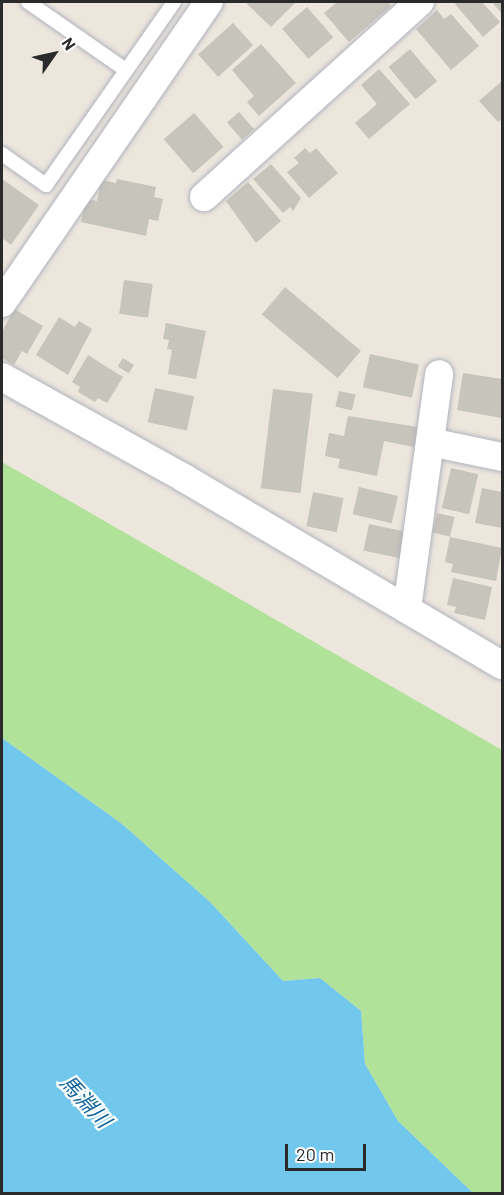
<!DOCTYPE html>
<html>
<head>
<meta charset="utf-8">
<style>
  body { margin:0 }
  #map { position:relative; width:504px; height:1195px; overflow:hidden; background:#ece6dd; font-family:Barlow,"Noto Sans JP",sans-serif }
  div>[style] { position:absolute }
  .green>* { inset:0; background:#b0e29a }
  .water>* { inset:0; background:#71c7ec }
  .building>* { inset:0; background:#c7c4bb; transform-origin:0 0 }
  .roads { filter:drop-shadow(0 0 2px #b0b3be) drop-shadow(0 0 2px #b0b3be) }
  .lane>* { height:14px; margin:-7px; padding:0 7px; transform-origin:7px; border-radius:7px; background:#fff }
  .street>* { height:28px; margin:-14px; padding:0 14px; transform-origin:14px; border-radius:14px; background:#fff }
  span { translate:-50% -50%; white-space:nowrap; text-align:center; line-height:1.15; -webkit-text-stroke:4.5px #fff; paint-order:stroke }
  .water-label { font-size:21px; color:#106599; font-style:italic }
  .frame { position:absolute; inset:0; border:3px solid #2a2a2a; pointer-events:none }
  .north { position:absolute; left:24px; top:24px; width:60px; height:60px; -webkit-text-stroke:4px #fff; paint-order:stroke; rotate:56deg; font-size:16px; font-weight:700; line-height:24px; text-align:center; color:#2a2a2a }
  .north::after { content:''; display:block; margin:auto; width:21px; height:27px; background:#2a2a2a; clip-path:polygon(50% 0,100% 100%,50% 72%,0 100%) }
  .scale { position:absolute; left:285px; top:1144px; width:81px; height:27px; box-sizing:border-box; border:3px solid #2a2a2a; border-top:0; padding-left:8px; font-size:18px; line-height:21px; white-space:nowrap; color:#2a2a2a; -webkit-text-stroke:4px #fff; paint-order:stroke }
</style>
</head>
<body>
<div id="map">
  <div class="green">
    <i style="clip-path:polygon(2px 462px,502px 750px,502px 1193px,473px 1193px,398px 1121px,365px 1064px,361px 1011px,320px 978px,283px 981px,211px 903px,122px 824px,2px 738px)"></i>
  </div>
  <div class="water">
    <i style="clip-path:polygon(2px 738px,122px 824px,211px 903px,283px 981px,320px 978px,361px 1011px,365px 1064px,398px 1121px,473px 1193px,2px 1193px)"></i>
  </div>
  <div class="building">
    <i style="clip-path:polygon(245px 2px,296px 2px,271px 27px)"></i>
    <i style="clip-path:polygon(337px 2px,388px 2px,391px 6px,349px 42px,324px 13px)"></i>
    <i style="clip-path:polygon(458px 2px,482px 2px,500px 22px,483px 37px,455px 4px)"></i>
    <i style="clip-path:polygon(492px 2px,502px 2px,502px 14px)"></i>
    <i style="left:307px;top:7px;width:40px;height:33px;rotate:49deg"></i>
    <i style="clip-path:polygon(437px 10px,444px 19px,451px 14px,479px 46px,451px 70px,416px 29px)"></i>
    <i style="left:233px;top:23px;width:30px;height:47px;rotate:48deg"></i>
    <i style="clip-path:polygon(261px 44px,296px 83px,259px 116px,247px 102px,254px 96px,232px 70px)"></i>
    <i style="left:410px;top:49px;width:42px;height:28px;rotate:50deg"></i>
    <i style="clip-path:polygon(379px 69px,410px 104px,369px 139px,355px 123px,377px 104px,361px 85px)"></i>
    <i style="clip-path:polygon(502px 81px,502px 119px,498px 122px,479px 101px)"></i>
    <i style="left:239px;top:112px;width:23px;height:16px;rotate:49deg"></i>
    <i style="left:194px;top:113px;width:45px;height:40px;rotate:49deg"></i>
    <i style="clip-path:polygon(305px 148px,310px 153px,316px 148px,338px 173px,309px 198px,287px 172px,299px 163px,294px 158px)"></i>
    <i style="clip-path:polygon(271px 164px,301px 198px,293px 211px,290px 207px,283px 213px,253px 179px)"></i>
    <i style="clip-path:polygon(2px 179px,39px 205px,11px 245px,2px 238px)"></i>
    <i style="clip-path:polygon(117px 179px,156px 187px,154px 197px,163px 199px,158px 221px,149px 219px,146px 236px,81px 222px,86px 199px,97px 201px,101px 180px,116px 183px)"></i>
    <i style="clip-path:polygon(248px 182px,281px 221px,256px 243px,226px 201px)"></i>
    <i style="left:124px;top:280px;width:29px;height:34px;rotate:8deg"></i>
    <i style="left:285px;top:287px;width:99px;height:36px;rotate:40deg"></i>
    <i style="clip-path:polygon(14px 309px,43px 326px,27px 354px,22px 351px,14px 365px,2px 358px,2px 332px)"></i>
    <i style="clip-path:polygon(59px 317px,75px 327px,79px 321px,92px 329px,68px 375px,36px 355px)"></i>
    <i style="clip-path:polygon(166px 323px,206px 331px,196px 379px,168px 374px,172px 350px,167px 349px,169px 340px,163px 339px)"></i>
    <i style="left:370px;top:354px;width:50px;height:34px;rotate:12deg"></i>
    <i style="clip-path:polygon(88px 355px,123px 377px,107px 403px,98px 398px,95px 402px,78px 392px,80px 387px,72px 382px)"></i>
    <i style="left:123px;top:358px;width:13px;height:10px;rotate:32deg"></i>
    <i style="clip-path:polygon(463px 373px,502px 379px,502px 418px,457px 410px)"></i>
    <i style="left:155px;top:388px;width:40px;height:35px;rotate:12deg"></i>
    <i style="left:273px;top:389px;width:40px;height:100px;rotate:7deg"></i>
    <i style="left:339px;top:391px;width:17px;height:16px;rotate:13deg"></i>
    <i style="clip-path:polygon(348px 416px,418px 427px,414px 447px,384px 441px,377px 476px,338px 468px,340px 459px,325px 456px,329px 433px,344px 436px)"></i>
    <i style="left:451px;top:468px;width:28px;height:41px;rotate:13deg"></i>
    <i style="left:359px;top:487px;width:40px;height:28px;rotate:13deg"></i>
    <i style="clip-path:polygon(482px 488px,502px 492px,502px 528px,475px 523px)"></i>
    <i style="left:313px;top:492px;width:31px;height:35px;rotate:11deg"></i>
    <i style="left:437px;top:513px;width:18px;height:20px;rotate:13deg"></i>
    <i style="left:369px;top:524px;width:39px;height:27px;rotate:12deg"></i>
    <i style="clip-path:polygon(450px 537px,502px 548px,496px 581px,451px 572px,453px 564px,445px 562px)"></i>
    <i style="clip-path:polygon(453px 578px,492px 587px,485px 620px,454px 613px,456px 607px,447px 605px)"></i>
  </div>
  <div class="roads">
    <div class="lane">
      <i style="left:28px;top:2px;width:119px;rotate:34.8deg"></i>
      <i style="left:2px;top:154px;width:54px;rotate:35.2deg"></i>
      <i style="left:46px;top:185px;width:223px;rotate:-55deg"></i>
    </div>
    <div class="street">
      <i style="left:204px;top:197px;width:291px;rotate:-42.1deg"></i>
      <i style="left:2px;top:303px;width:365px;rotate:-55.5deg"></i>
      <i style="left:2px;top:377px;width:208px;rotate:29deg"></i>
      <i style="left:184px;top:478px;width:369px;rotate:30.5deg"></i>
      <i style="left:430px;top:442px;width:74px;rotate:11.8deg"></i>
      <i style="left:407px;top:609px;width:237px;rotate:-82.2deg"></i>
    </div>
  </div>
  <div class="water-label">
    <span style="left:86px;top:1101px;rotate:47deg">馬淵川</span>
  </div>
  <div class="frame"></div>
  <div class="north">N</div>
  <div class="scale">20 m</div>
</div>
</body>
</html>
